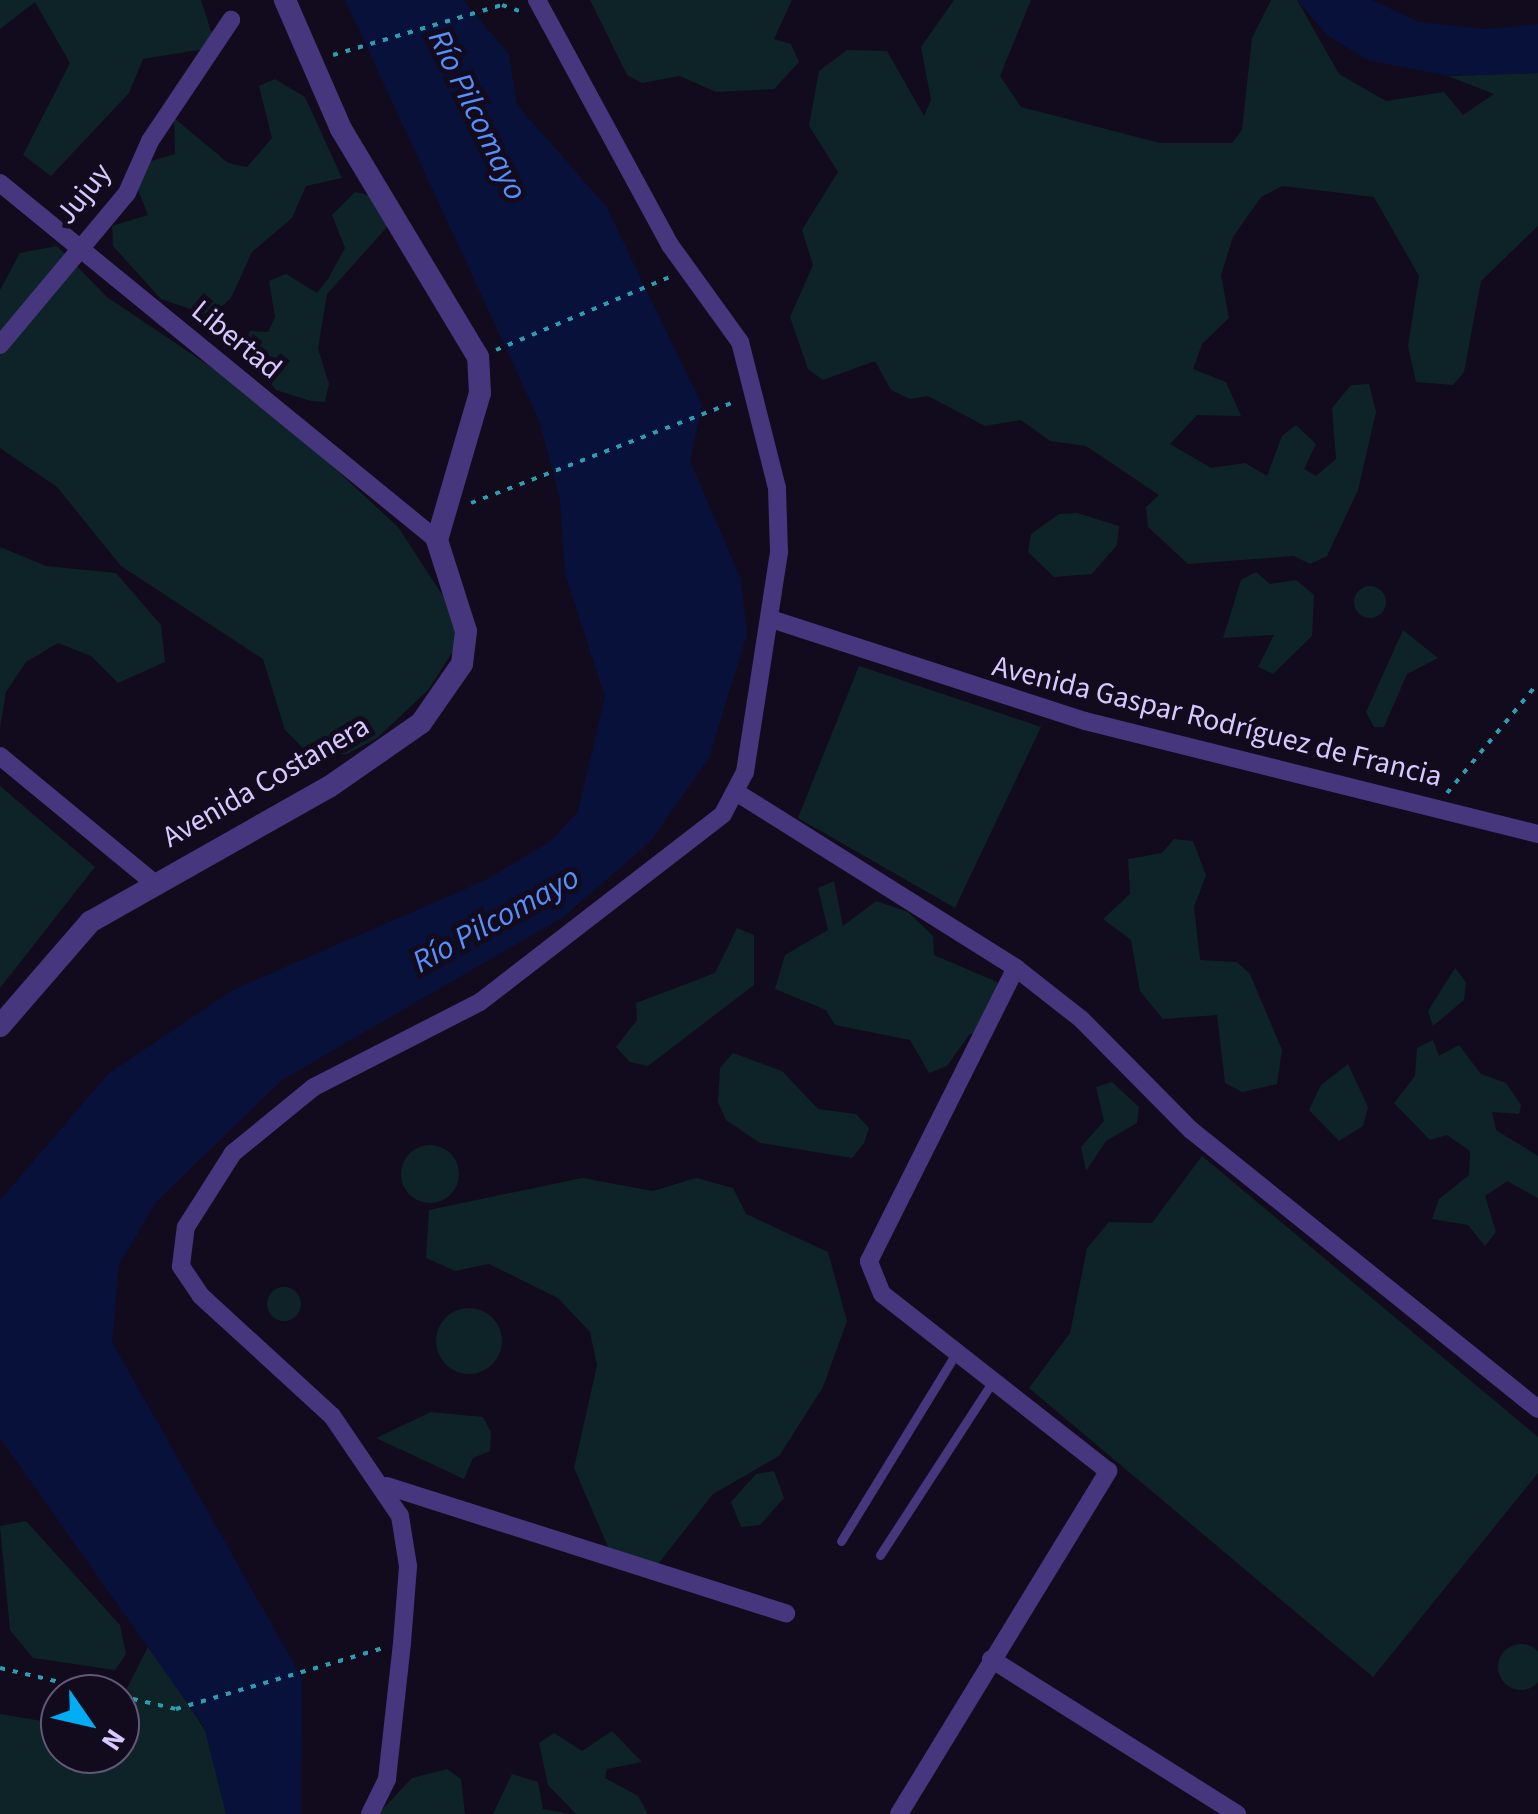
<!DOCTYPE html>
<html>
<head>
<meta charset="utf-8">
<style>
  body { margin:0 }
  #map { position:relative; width:1538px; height:1814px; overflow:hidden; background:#120b1d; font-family:"Source Sans 3",sans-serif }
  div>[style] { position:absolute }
  .green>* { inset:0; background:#0e2327 }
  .round { border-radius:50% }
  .water>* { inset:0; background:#08113a }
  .path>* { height:4px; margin-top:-2px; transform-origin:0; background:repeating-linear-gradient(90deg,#2c9eaf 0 5px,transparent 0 13px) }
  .service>* { height:9px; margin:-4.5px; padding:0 4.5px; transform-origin:4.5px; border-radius:4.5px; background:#46367d }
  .minor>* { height:18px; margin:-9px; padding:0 9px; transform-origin:9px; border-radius:9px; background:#46367d }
  .tertiary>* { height:22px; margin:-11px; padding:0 11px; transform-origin:11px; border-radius:11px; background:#46367d }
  span { translate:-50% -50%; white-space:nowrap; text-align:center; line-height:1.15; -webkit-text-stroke:10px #120b1d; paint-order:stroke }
  .street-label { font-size:30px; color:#d9c8ff }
  .water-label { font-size:32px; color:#5690ff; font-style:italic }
  .north { position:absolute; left:40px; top:1674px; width:100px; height:100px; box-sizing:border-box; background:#120b1d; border:2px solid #625777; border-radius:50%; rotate:124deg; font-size:28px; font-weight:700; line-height:40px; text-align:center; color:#d9c8ff }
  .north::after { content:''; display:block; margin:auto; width:35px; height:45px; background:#00acf3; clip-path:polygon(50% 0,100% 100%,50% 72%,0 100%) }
</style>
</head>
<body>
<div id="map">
  <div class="green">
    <i style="clip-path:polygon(0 0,201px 0,216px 47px,143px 59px,129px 93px,51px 176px,23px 155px,70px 63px,35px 2px,0 29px)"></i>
    <i style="clip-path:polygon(590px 0,792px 0,774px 39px,791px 44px,799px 62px,774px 89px,716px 92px,680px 76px,642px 83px,627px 75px)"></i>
    <i style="clip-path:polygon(954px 0,1031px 0,1000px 76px,1021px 107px,1160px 143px,1232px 143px,1242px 130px,1252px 38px,1271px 0,1297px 0,1339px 74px,1386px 101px,1444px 92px,1463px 115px,1494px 94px,1448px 76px,1538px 73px,1538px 226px,1481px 281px,1464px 372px,1453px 385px,1416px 382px,1408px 346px,1419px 276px,1374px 197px,1282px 186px,1261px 197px,1233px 237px,1221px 275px,1229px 318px,1202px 344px,1193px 369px,1226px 382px,1241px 416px,1197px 415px,1170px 444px,1211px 468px,1245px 463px,1267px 476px,1282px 436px,1296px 425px,1316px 444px,1304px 469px,1316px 476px,1336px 459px,1332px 408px,1351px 385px,1369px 384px,1376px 412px,1358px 490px,1327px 556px,1310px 564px,1294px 556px,1188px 564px,1148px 527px,1146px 507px,1159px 495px,1086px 446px,1050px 441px,1021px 420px,985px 426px,928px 396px,910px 399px,891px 390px,875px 361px,823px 380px,808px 369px,790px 317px,813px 265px,802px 230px,838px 172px,809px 126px,819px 71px,847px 50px,887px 51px,924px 116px,931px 100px,921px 47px)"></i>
    <i style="clip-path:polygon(275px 79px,305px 97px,342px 178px,306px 186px,292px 218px,252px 252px,231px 298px,211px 316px,161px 299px,113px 246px,112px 226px,148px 215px,135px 182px,141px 164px,175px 154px,174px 118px,228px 163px,247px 167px,272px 138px,259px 86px)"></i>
    <i style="clip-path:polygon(355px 192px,372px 196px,388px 226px,327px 294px,318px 349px,329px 384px,325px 402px,311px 401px,276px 390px,244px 348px,250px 331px,268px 332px,275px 317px,269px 281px,286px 274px,317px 293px,328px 279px,345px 248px,332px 215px)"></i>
    <i style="clip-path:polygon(57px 246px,107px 297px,264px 403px,398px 527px,466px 631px,428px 690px,377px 738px,347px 754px,310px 755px,285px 730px,263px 659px,121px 566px,57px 487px,0 448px,0 290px,20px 253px)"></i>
    <i style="clip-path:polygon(1077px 513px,1119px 526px,1117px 545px,1092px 574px,1054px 577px,1028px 552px,1031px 534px,1059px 514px)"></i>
    <i style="clip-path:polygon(0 547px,46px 566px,116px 573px,161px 625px,165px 662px,118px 683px,91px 656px,58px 643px,26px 662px,6px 692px,0 728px)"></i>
    <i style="clip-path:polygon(1256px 572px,1270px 584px,1296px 580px,1314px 595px,1312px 636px,1273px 674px,1258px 667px,1274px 635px,1223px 638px,1241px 580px)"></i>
    <i class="round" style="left:1354px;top:586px;width:32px;height:32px"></i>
    <i style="clip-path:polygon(1403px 630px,1438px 658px,1407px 674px,1384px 727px,1374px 727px,1366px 712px)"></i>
    <i style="clip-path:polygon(859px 666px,1041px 727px,955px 908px,798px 818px)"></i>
    <i style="clip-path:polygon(0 786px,95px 867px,0 988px)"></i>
    <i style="clip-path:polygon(1174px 839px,1193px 841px,1206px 875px,1194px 907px,1200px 960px,1237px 962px,1250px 974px,1282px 1050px,1277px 1084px,1242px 1092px,1225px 1083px,1217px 1015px,1163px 1019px,1140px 991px,1131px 940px,1103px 919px,1130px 894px,1128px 859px,1162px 853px)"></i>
    <i style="clip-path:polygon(834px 881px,843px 926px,876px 901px,908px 912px,933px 936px,934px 955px,997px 982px,1001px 1018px,969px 1035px,947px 1066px,929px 1073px,910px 1040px,835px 1025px,826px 1010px,775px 989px,785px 955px,828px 930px,818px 888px)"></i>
    <i style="clip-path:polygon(737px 928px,754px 935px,754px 985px,648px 1066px,630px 1062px,616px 1047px,637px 1020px,636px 1003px,715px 973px)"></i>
    <i style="clip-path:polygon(1455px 968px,1466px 982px,1464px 1000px,1433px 1026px,1428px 1011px)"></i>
    <i style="clip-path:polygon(1433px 1040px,1439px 1056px,1459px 1045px,1481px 1074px,1506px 1083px,1521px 1105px,1519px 1114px,1492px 1112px,1496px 1130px,1538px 1156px,1538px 1198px,1507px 1181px,1485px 1196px,1496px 1232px,1485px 1246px,1468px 1225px,1432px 1219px,1439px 1199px,1469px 1175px,1470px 1151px,1447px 1135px,1430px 1140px,1394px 1103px,1415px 1076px,1417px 1048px)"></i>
    <i style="clip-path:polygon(733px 1053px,782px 1071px,818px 1109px,856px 1114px,869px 1128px,864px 1143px,852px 1158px,760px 1143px,726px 1120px,718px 1102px,720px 1068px)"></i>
    <i style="clip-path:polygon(1348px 1064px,1368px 1107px,1363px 1126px,1339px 1141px,1309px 1110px,1321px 1085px)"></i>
    <i style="clip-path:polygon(1112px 1082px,1139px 1107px,1137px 1123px,1106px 1141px,1086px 1171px,1081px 1147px,1104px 1121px,1096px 1087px)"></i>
    <i class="round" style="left:401px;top:1145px;width:58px;height:58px"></i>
    <i style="clip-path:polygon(1202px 1156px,1538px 1437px,1538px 1473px,1373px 1677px,1029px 1388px,1070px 1333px,1087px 1248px,1109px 1222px,1152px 1223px)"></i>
    <i style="clip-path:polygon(582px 1178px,653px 1191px,696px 1178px,733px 1188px,746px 1214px,828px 1252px,847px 1321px,823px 1387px,779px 1456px,713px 1494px,654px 1569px,618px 1570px,574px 1468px,597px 1365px,590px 1332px,558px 1298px,489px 1264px,455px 1271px,426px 1258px,429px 1210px)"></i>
    <i class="round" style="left:267px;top:1287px;width:34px;height:34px"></i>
    <i class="round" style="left:436px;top:1308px;width:66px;height:66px"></i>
    <i style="clip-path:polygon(431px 1412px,483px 1417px,491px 1432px,490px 1451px,473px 1458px,464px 1479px,376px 1438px)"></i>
    <i style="clip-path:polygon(774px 1471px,784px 1498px,760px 1525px,741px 1527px,731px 1502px,756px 1474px)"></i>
    <i style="clip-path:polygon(26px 1521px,120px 1625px,126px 1654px,115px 1670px,33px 1658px,10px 1630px,0 1526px)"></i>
    <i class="round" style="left:1498px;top:1644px;width:46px;height:46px"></i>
    <i style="clip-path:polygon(149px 1645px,216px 1747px,226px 1814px,0 1814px,0 1714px,60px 1724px,60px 1754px,120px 1754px,120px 1702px)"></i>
    <i style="clip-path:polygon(612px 1731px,642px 1762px,607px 1769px,605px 1778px,638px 1796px,648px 1814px,576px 1814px,548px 1785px,539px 1743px,554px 1733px,582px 1751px)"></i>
    <i style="clip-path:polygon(447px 1769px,461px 1779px,465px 1814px,378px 1814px,412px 1778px)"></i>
    <i style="clip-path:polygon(512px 1774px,538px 1782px,543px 1809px,570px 1814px,493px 1814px)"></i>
  </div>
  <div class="water">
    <i style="clip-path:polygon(345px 0,463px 0,509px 54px,517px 105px,606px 206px,702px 405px,690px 461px,741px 579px,747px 634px,709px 758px,650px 842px,563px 917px,282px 1080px,156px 1202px,119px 1265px,112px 1342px,302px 1678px,301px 1814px,226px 1814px,204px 1727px,0 1438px,0 1200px,108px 1074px,233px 990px,486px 880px,551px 841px,578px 811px,605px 697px,565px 574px,560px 500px,539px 420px)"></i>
    <i style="clip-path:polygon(1297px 0,1372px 0,1419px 22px,1486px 29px,1538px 24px,1538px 73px,1448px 76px,1367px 60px,1327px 35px)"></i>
  </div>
  <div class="path">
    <i style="left:333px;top:55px;width:176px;rotate:-16.5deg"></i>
    <i style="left:502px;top:5px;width:18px;rotate:19deg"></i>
    <i style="left:496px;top:350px;width:191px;rotate:-22.8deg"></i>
    <i style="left:471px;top:503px;width:285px;rotate:-21deg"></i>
    <i style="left:1447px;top:793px;width:143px;rotate:-50.4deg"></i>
    <i style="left:0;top:1668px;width:113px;rotate:13.3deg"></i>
    <i style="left:120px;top:1696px;width:57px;rotate:13.1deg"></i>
    <i style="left:176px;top:1709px;width:216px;rotate:-16.4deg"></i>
  </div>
  <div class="service">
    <i style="left:841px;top:1541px;width:222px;rotate:-58.5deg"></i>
    <i style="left:880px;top:1555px;width:207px;rotate:-57deg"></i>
  </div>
  <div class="minor">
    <i style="left:0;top:183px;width:564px;rotate:39.25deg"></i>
    <i style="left:0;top:345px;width:198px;rotate:-50.1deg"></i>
    <i style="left:127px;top:193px;width:57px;rotate:-66.1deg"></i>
    <i style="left:150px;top:141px;width:146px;rotate:-56.2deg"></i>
    <i style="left:771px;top:619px;width:330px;rotate:18deg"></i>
    <i style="left:1085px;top:721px;width:467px;rotate:14deg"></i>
    <i style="left:0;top:756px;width:198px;rotate:39.5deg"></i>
    <i style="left:739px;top:794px;width:327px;rotate:32.1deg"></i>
    <i style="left:1016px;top:968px;width:83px;rotate:38.1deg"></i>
    <i style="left:1081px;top:1019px;width:156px;rotate:45.3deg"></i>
    <i style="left:1191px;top:1130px;width:445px;rotate:38.8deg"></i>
    <i style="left:387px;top:1486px;width:419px;rotate:17.7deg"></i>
    <i style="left:991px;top:1659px;width:291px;rotate:32.2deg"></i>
    <i style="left:370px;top:1814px;width:39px;rotate:-64deg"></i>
    <i style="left:387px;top:1779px;width:137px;rotate:-83.7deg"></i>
    <i style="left:402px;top:1643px;width:77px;rotate:-85.5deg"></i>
    <i style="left:408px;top:1566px;width:51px;rotate:-99.1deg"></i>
    <i style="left:400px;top:1516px;width:121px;rotate:-124.2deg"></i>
    <i style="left:332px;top:1416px;width:178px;rotate:-137.5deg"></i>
    <i style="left:201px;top:1296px;width:36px;rotate:-124deg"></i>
    <i style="left:181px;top:1266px;width:39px;rotate:-83deg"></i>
    <i style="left:186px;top:1227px;width:88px;rotate:-57.6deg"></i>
    <i style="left:233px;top:1153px;width:104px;rotate:-39.2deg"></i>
    <i style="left:314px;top:1087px;width:186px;rotate:-27.1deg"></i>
    <i style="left:480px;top:1002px;width:307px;rotate:-37.7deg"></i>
    <i style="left:723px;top:814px;width:47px;rotate:-62.4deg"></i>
    <i style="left:745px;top:772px;width:223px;rotate:-81.2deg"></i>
    <i style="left:779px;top:552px;width:64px;rotate:-91.8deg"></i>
    <i style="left:777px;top:488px;width:151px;rotate:-104.2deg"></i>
    <i style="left:740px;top:342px;width:120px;rotate:-125.8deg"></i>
    <i style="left:670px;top:245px;width:279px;rotate:-118.5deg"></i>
    <i style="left:899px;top:1814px;width:402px;rotate:-58.6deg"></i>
    <i style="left:1108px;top:1471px;width:287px;rotate:-141.9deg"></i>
    <i style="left:882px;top:1294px;width:35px;rotate:-112deg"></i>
    <i style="left:869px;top:1261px;width:328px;rotate:-63.4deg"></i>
  </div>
  <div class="tertiary">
    <i style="left:0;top:1026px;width:138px;rotate:-49.1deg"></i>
    <i style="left:90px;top:922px;width:274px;rotate:-29.5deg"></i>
    <i style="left:329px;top:787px;width:112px;rotate:-34.8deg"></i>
    <i style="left:421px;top:723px;width:72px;rotate:-55.2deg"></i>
    <i style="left:462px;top:664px;width:33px;rotate:-83deg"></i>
    <i style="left:466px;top:631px;width:96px;rotate:-107.7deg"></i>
    <i style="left:437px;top:540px;width:153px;rotate:-73.7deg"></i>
    <i style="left:480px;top:393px;width:36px;rotate:-93deg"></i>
    <i style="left:478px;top:357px;width:266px;rotate:-121deg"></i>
    <i style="left:341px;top:129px;width:141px;rotate:-113.5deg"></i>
  </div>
  <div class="street-label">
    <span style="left:84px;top:194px;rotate:-51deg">Jujuy</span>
    <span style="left:236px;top:340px;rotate:39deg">Libertad</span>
    <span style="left:1217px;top:722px;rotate:14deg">Avenida Gaspar Rodríguez de Francia</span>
    <span style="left:266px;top:782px;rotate:-30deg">Avenida Costanera</span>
  </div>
  <div class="water-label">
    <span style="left:477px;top:115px;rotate:64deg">Río Pilcomayo</span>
    <span style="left:496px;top:920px;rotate:-29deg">Río Pilcomayo</span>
  </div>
  <div class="north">N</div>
</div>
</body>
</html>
